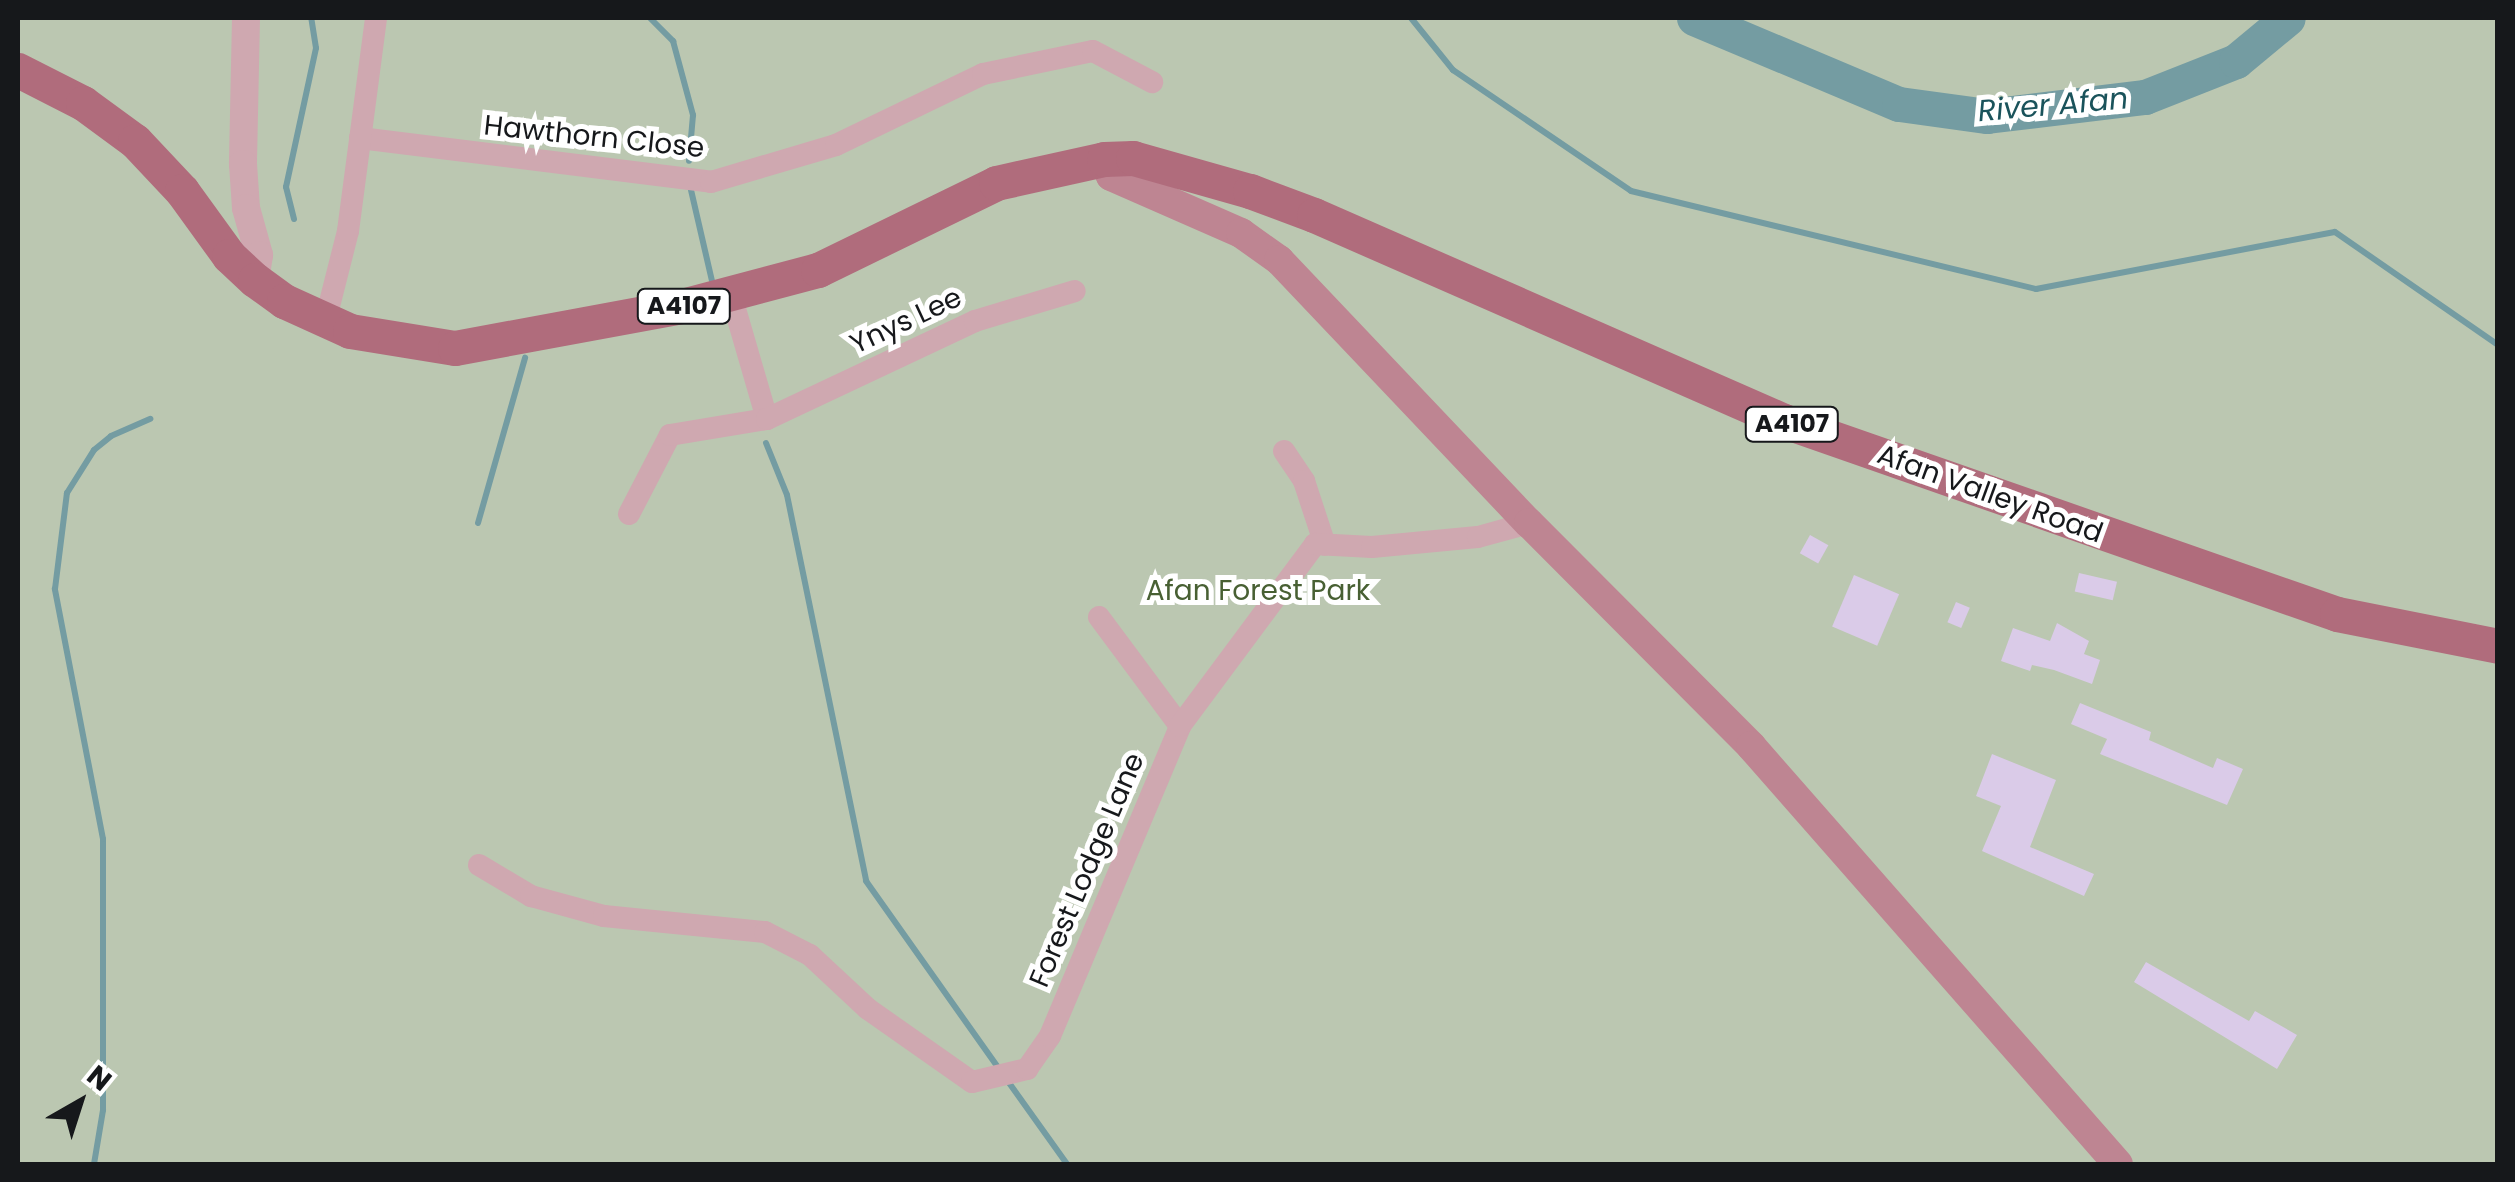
<!DOCTYPE html>
<html>
<head>
<meta charset="utf-8">
<style>
  body { margin:0 }
  #map { position:relative; width:2515px; height:1182px; overflow:hidden; background:#e8eff9; font-family:Poppins,sans-serif }
  div>[style] { position:absolute }
  .green>* { inset:0; background:#bbc7b1; transform-origin:0 0 }
  .stream>* { height:6px; margin:-3px; padding:0 3px; transform-origin:3px; border-radius:3px; background:#749ca2 }
  .river>* { height:35px; margin:-17.5px; padding:0 17.5px; transform-origin:17.5px; border-radius:17.5px; background:#749ca2 }
  .building>* { inset:0; background:#dacbe8; transform-origin:0 0 }
  .minor>* { height:22px; margin:-11px; padding:0 11px; transform-origin:11px; border-radius:11px; background:#cfa8b0 }
  .tertiary>* { height:28px; margin:-14px; padding:0 14px; transform-origin:14px; border-radius:14px; background:#cfa8b0 }
  .secondary>* { height:30px; margin:-15px; padding:0 15px; transform-origin:15px; border-radius:15px; background:#be8592 }
  .primary>* { height:35px; margin:-17.5px; padding:0 17.5px; transform-origin:17.5px; border-radius:17.5px; background:#b06c7c }
  span { translate:-50% -50%; white-space:nowrap; text-align:center; line-height:1.15; -webkit-text-stroke:10px #fff; paint-order:stroke }
  .shield-label span { padding:2px 8px; background:#fff; border:2px solid; border-radius:8px; -webkit-text-stroke-width:0 }
  .shield-label { font-size:25px; color:#16181b; font-weight:700 }
  .street-label { font-size:28px; color:#16181b }
  .park-label { font-size:28px; color:#486033 }
  .water-label { font-size:30px; color:#1a535b; font-style:italic }
  .frame { position:absolute; inset:0; border:20px solid #16181b; pointer-events:none }
  .north { position:absolute; left:30px; top:1052px; width:100px; height:100px; -webkit-text-stroke:8px #fff; paint-order:stroke; rotate:39deg; font-size:28px; font-weight:700; line-height:40px; text-align:center; color:#16181b }
  .north::after { content:''; display:block; margin:auto; width:35px; height:45px; background:#16181b; clip-path:polygon(50% 0,100% 100%,50% 72%,0 100%) }
</style>
</head>
<body>
<div id="map">
  <div class="green">
    <i style="left:18px;top:18px;width:2479px;height:1146px"></i>
  </div>
  <div class="stream">
    <i style="left:650px;top:18px;width:33px;rotate:45deg"></i>
    <i style="left:673px;top:41px;width:77px;rotate:74.9deg"></i>
    <i style="left:693px;top:115px;width:46px;rotate:95deg"></i>
    <i style="left:1411px;top:18px;width:67px;rotate:51.1deg"></i>
    <i style="left:1453px;top:70px;width:215px;rotate:34.2deg"></i>
    <i style="left:1631px;top:191px;width:417px;rotate:13.6deg"></i>
    <i style="left:2036px;top:289px;width:304px;rotate:-10.8deg"></i>
    <i style="left:2335px;top:232px;width:198px;rotate:34.7deg"></i>
    <i style="left:691px;top:190px;width:93px;rotate:77deg"></i>
    <i style="left:294px;top:219px;width:33px;rotate:-104deg"></i>
    <i style="left:286px;top:187px;width:142px;rotate:-77.8deg"></i>
    <i style="left:316px;top:48px;width:30px;rotate:-99deg"></i>
    <i style="left:766px;top:443px;width:56px;rotate:68deg"></i>
    <i style="left:787px;top:495px;width:394px;rotate:78.4deg"></i>
    <i style="left:866px;top:881px;width:232px;rotate:54.7deg"></i>
    <i style="left:478px;top:523px;width:172px;rotate:-74.1deg"></i>
    <i style="left:1007px;top:1080px;width:103px;rotate:54.5deg"></i>
    <i style="left:94px;top:1164px;width:55px;rotate:-80.5deg"></i>
    <i style="left:103px;top:1110px;width:271px;rotate:-90deg"></i>
    <i style="left:103px;top:839px;width:255px;rotate:-100.9deg"></i>
    <i style="left:55px;top:589px;width:97px;rotate:-82.9deg"></i>
    <i style="left:67px;top:493px;width:51px;rotate:-57.9deg"></i>
    <i style="left:94px;top:450px;width:22px;rotate:-39deg"></i>
    <i style="left:111px;top:436px;width:43px;rotate:-23.6deg"></i>
  </div>
  <div class="river">
    <i style="left:1694px;top:18px;width:222px;rotate:22.8deg"></i>
    <i style="left:1899px;top:104px;width:89px;rotate:7.8deg"></i>
    <i style="left:1987px;top:116px;width:159px;rotate:-6.9deg"></i>
    <i style="left:2145px;top:97px;width:98px;rotate:-21.6deg"></i>
    <i style="left:2236px;top:61px;width:67px;rotate:-39.6deg"></i>
  </div>
  <div class="building">
    <i style="left:1810px;top:535px;width:21px;height:21px;rotate:29deg"></i>
    <i style="left:2079px;top:573px;width:39px;height:19px;rotate:13deg"></i>
    <i style="left:1854px;top:575px;width:49px;height:56px;rotate:23deg"></i>
    <i style="left:1956px;top:602px;width:15px;height:22px;rotate:23deg"></i>
    <i style="clip-path:polygon(2057px 623px,2089px 641px,2084px 654px,2100px 660px,2092px 684px,2054px 670px,2032px 665px,2030px 671px,2001px 661px,2013px 628px,2050px 641px)"></i>
    <i style="clip-path:polygon(2080px 703px,2151px 732px,2149px 740px,2213px 768px,2217px 758px,2243px 769px,2227px 805px,2100px 754px,2107px 739px,2071px 724px)"></i>
    <i style="clip-path:polygon(1992px 754px,2056px 780px,2030px 847px,2094px 874px,2084px 896px,1982px 851px,2001px 806px,1976px 796px)"></i>
    <i style="clip-path:polygon(2146px 962px,2249px 1021px,2255px 1011px,2297px 1035px,2277px 1069px,2134px 982px)"></i>
  </div>
  <div class="minor">
    <i style="left:360px;top:138px;width:354px;rotate:7.1deg"></i>
    <i style="left:711px;top:182px;width:130px;rotate:-16.5deg"></i>
    <i style="left:836px;top:145px;width:163px;rotate:-25.8deg"></i>
    <i style="left:983px;top:74px;width:112px;rotate:-11.8deg"></i>
    <i style="left:1093px;top:51px;width:67px;rotate:27.7deg"></i>
    <i style="left:731px;top:295px;width:129px;rotate:73.8deg"></i>
    <i style="left:325px;top:322px;width:94px;rotate:-75.8deg"></i>
    <i style="left:348px;top:231px;width:215px;rotate:-82.5deg"></i>
    <i style="left:1284px;top:451px;width:36px;rotate:56deg"></i>
    <i style="left:1304px;top:481px;width:67px;rotate:71.8deg"></i>
    <i style="left:629px;top:514px;width:89px;rotate:-62.6deg"></i>
    <i style="left:670px;top:435px;width:98px;rotate:-9.4deg"></i>
    <i style="left:767px;top:419px;width:230px;rotate:-25.2deg"></i>
    <i style="left:975px;top:321px;width:104px;rotate:-16.7deg"></i>
    <i style="left:1099px;top:617px;width:136px;rotate:53.4deg"></i>
    <i style="left:479px;top:865px;width:61px;rotate:30.8deg"></i>
    <i style="left:531px;top:896px;width:76px;rotate:15.3deg"></i>
    <i style="left:604px;top:916px;width:162px;rotate:5.7deg"></i>
    <i style="left:765px;top:932px;width:51px;rotate:27.1deg"></i>
    <i style="left:810px;top:955px;width:79px;rotate:43deg"></i>
    <i style="left:868px;top:1009px;width:127px;rotate:35.1deg"></i>
    <i style="left:972px;top:1082px;width:57px;rotate:-13.3deg"></i>
    <i style="left:1027px;top:1069px;width:40px;rotate:-55.1deg"></i>
    <i style="left:1050px;top:1036px;width:336px;rotate:-67.2deg"></i>
    <i style="left:1180px;top:726px;width:227px;rotate:-53.4deg"></i>
    <i style="left:1315px;top:544px;width:57px;rotate:3deg"></i>
    <i style="left:1372px;top:547px;width:106px;rotate:-5.4deg"></i>
    <i style="left:1478px;top:537px;width:53px;rotate:-15.4deg"></i>
  </div>
  <div class="tertiary">
    <i style="left:246px;top:18px;width:146px;rotate:91.2deg"></i>
    <i style="left:243px;top:164px;width:44px;rotate:86.1deg"></i>
    <i style="left:246px;top:208px;width:49px;rotate:74.5deg"></i>
    <i style="left:259px;top:255px;width:25px;rotate:99deg"></i>
  </div>
  <div class="secondary">
    <i style="left:1104px;top:159px;width:18px;rotate:68deg"></i>
    <i style="left:1111px;top:176px;width:142px;rotate:23.7deg"></i>
    <i style="left:1241px;top:233px;width:47px;rotate:35.4deg"></i>
    <i style="left:1279px;top:260px;width:363px;rotate:46.5deg"></i>
    <i style="left:1529px;top:523px;width:315px;rotate:45.1deg"></i>
    <i style="left:1751px;top:746px;width:556px;rotate:48.72deg"></i>
  </div>
  <div class="primary">
    <i style="left:18px;top:70px;width:73px;rotate:26.9deg"></i>
    <i style="left:83px;top:103px;width:64px;rotate:36.2deg"></i>
    <i style="left:135px;top:141px;width:69px;rotate:46.8deg"></i>
    <i style="left:182px;top:191px;width:80px;rotate:54.1deg"></i>
    <i style="left:229px;top:256px;width:35px;rotate:43deg"></i>
    <i style="left:255px;top:280px;width:36px;rotate:36deg"></i>
    <i style="left:284px;top:301px;width:72px;rotate:24.4deg"></i>
    <i style="left:350px;top:331px;width:106px;rotate:9.2deg"></i>
    <i style="left:455px;top:348px;width:235px;rotate:-10.5deg"></i>
    <i style="left:686px;top:305px;width:137px;rotate:-14.9deg"></i>
    <i style="left:818px;top:270px;width:198px;rotate:-26deg"></i>
    <i style="left:996px;top:183px;width:111px;rotate:-12.5deg"></i>
    <i style="left:1104px;top:159px;width:29px;rotate:-2deg"></i>
    <i style="left:1133px;top:158px;width:122px;rotate:15.8deg"></i>
    <i style="left:1250px;top:191px;width:68px;rotate:20.6deg"></i>
    <i style="left:1314px;top:215px;width:513px;rotate:23.67deg"></i>
    <i style="left:1784px;top:421px;width:586px;rotate:19.24deg"></i>
    <i style="left:2337px;top:614px;width:164px;rotate:11.2deg"></i>
  </div>
  <div class="shield-label">
    <span style="left:684px;top:306px">A4107</span>
    <span style="left:1792px;top:424px">A4107</span>
  </div>
  <div class="street-label">
    <span style="left:594px;top:137px;rotate:6deg">Hawthorn Close</span>
    <span style="left:906px;top:321px;rotate:-25deg">Ynys Lee</span>
    <span style="left:1990px;top:494px;rotate:20deg">Afan Valley Road</span>
    <span style="left:1087px;top:870px;rotate:-67deg">Forest Lodge Lane</span>
  </div>
  <div class="park-label">
    <span style="left:1258px;top:591px">Afan Forest Park</span>
  </div>
  <div class="water-label">
    <span style="left:2053px;top:105px;rotate:-5deg">River Afan</span>
  </div>
  <div class="frame"></div>
  <div class="north">N</div>
</div>
</body>
</html>
